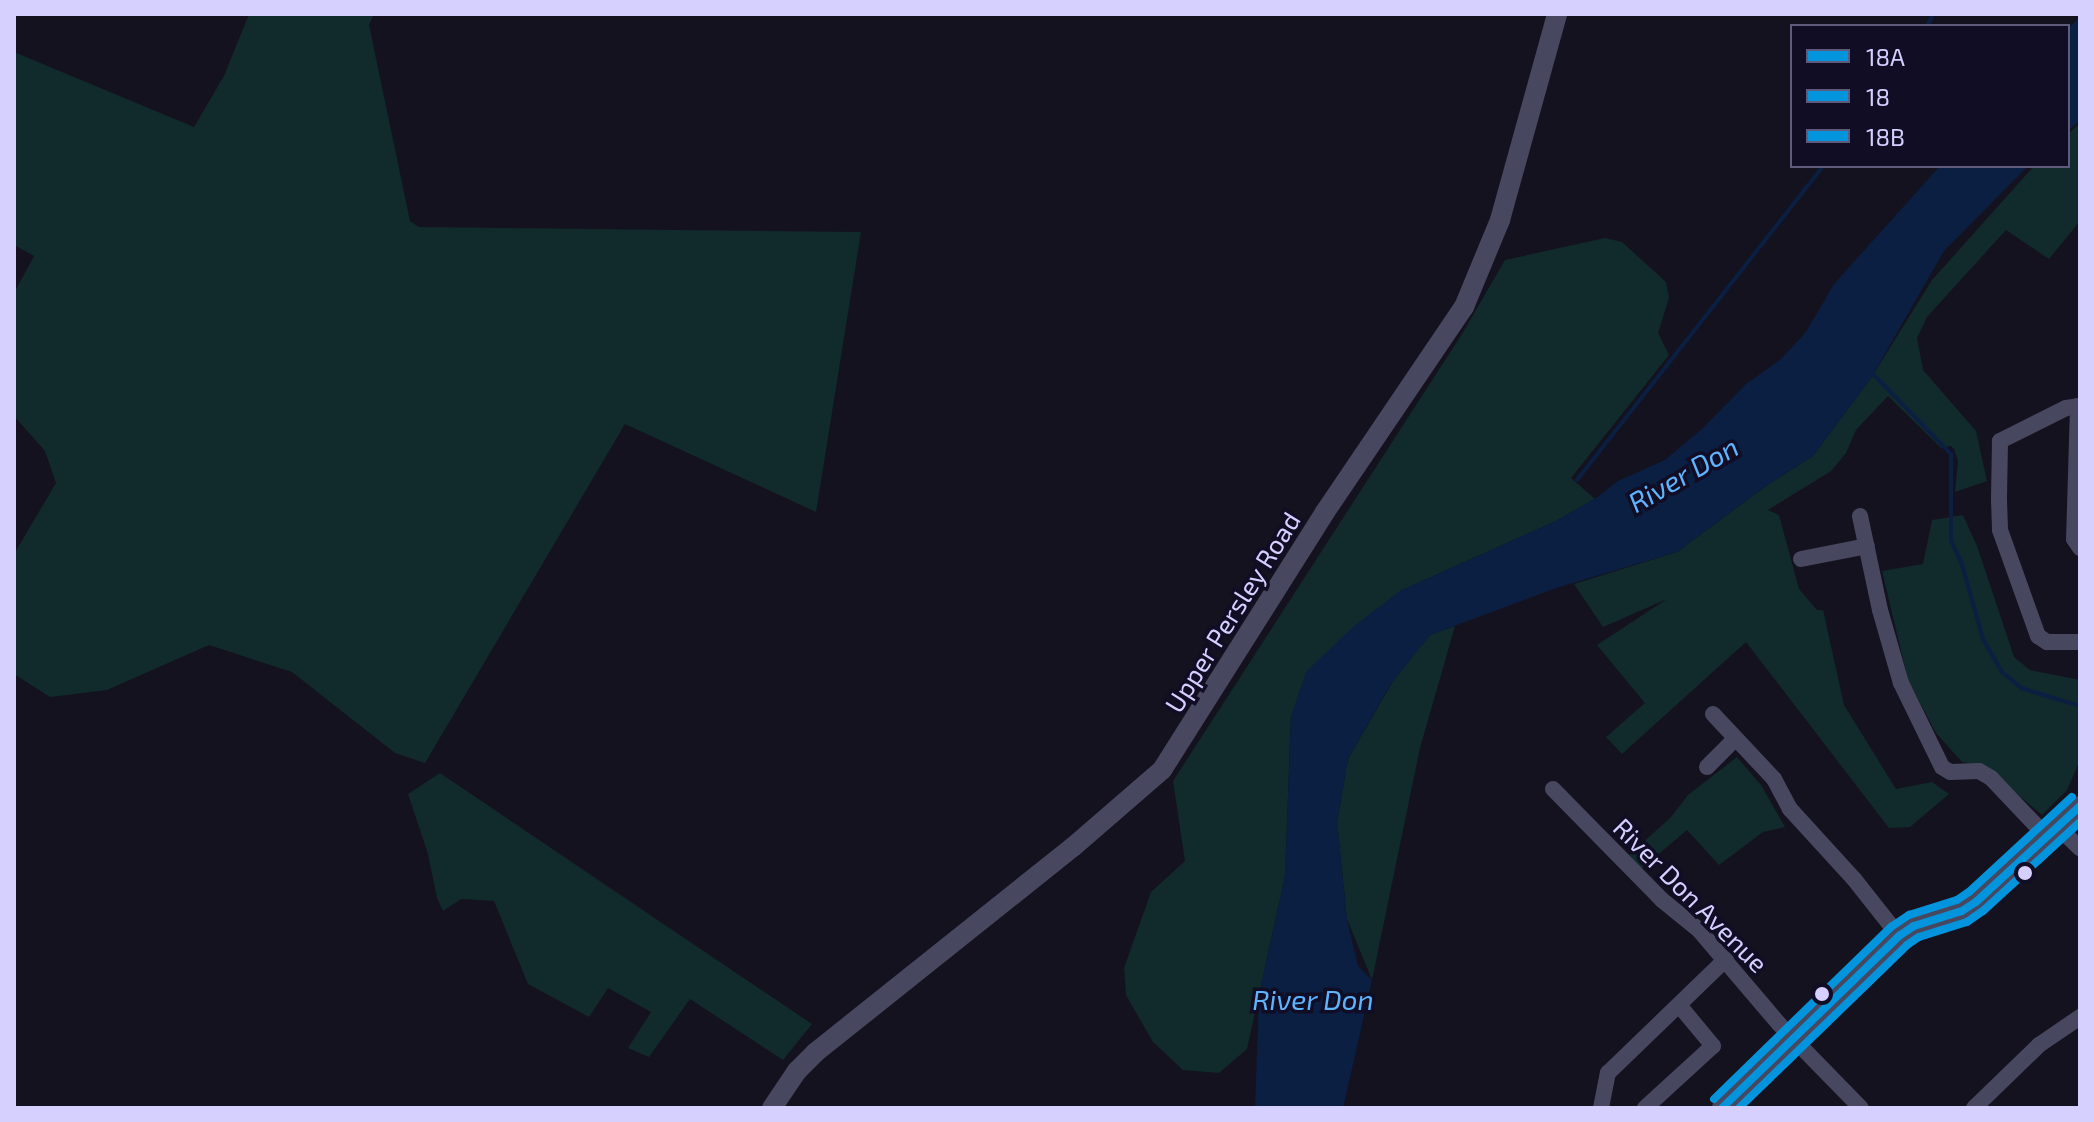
<!DOCTYPE html>
<html>
<head>
<meta charset="utf-8">
<style>
  body { margin:0 }
  #map { position:relative; width:2094px; height:1122px; overflow:hidden; background:#14121f; font-family:"Exo 2",sans-serif }
  div>[style] { position:absolute }
  .green>* { inset:0; background:#112a2b }
  .water>* { inset:0; background:#0a1f42 }
  .stream>* { height:4px; margin:-2px; padding:0 2px; transform-origin:2px; border-radius:2px; background:#0a1f42 }
  .minor>* { height:16px; margin:-8px; padding:0 8px; transform-origin:8px; border-radius:8px; background:#484760 }
  .tertiary>* { height:20px; margin:-10px; padding:0 10px; transform-origin:10px; border-radius:10px; background:#484760 }
  .bus-1>* { height:8px; margin:-4px; padding:0 4px; transform-origin:4px; border-radius:4px; background:#0295dd }
  .bus-2>* { height:8px; margin:-4px; padding:0 4px; transform-origin:4px; border-radius:4px; background:#0295dd }
  .bus-3>* { height:8px; margin:-4px; padding:0 4px; transform-origin:4px; border-radius:4px; background:#0295dd }
  .dots>* { width:22px; height:22px; translate:-50% -50%; box-sizing:border-box; border:4px solid #110d24; border-radius:50% }
  span { translate:-50% -50%; white-space:nowrap; text-align:center; line-height:1.15; -webkit-text-stroke:7px #110d24; paint-order:stroke }
  .street-label { font-size:26px; color:#d5d0ff }
  .water-label { font-size:28px; color:#5eb4ff; font-style:italic }
  .frame { position:absolute; inset:0; border:16px solid #d5d0ff; pointer-events:none }
  .legend { position:absolute; left:1790px; top:24px; width:280px; height:144px; box-sizing:border-box; background:#110d24; border:2px solid #5f5b7c; margin:0; padding:10px 14px; list-style:none; font-size:24px; color:#d5d0ff }
  .legend li { display:flex; align-items:center; gap:16px; height:40px }
  .legend b { width:40px; border:2px solid #5f5b7c }
</style>
</head>
<body>
<div id="map">
  <div class="green">
    <i style="clip-path:polygon(249px 14px,374px 14px,369px 25px,410px 221px,419px 227px,861px 232px,816px 512px,625px 424px,425px 763px,395px 753px,292px 672px,209px 645px,107px 690px,50px 697px,14px 674px,14px 554px,56px 483px,45px 451px,14px 416px,14px 293px,34px 256px,14px 245px,14px 52px,194px 127px,224px 76px)"></i>
    <i style="clip-path:polygon(2080px 123px,2080px 221px,2049px 259px,2006px 230px,1927px 317px,1917px 338px,1923px 370px,1976px 431px,1987px 481px,1955px 492px,1958px 461px,1954px 449px,1951px 446px,1941px 448px,1888px 396px,1856px 430px,1846px 453px,1831px 471px,1768px 510px,1779px 515px,1799px 589px,1817px 610px,1823px 610px,1844px 705px,1896px 789px,1932px 782px,1949px 794px,1910px 827px,1889px 828px,1746px 642px,1622px 754px,1606px 737px,1645px 703px,1597px 645px,1667px 599px,1603px 627px,1574px 584px,1677px 552px,1766px 486px,1813px 456px,1871px 378px,1932px 280px,2034px 166px,2068px 166px,2068px 134px)"></i>
    <i style="clip-path:polygon(1605px 238px,1622px 242px,1666px 282px,1669px 298px,1658px 333px,1669px 355px,1571px 478px,1595px 499px,1554px 522px,1400px 591px,1291px 716px,1285px 876px,1247px 1049px,1219px 1073px,1183px 1070px,1153px 1042px,1126px 995px,1124px 968px,1151px 892px,1185px 861px,1173px 781px,1462px 334px,1505px 260px)"></i>
    <i style="clip-path:polygon(1963px 515px,1977px 546px,2014px 657px,2030px 670px,2080px 680px,2080px 760px,2067px 790px,2042px 815px,1986px 767px,1962px 762px,1936px 733px,1908px 680px,1882px 571px,1923px 564px,1932px 520px)"></i>
    <i style="clip-path:polygon(1455px 626px,1420px 748px,1372px 980px,1347px 919px,1337px 822px,1348px 759px,1393px 681px,1430px 635px)"></i>
    <i style="clip-path:polygon(1737px 757px,1761px 785px,1785px 827px,1763px 832px,1719px 865px,1687px 830px,1641px 869px,1628px 856px,1671px 817px,1688px 795px)"></i>
    <i style="clip-path:polygon(440px 773px,702px 950px,812px 1024px,783px 1060px,690px 999px,649px 1057px,628px 1048px,651px 1012px,608px 988px,589px 1017px,528px 984px,494px 901px,461px 899px,443px 911px,437px 898px,428px 854px,408px 794px)"></i>
  </div>
  <div class="water">
    <i style="clip-path:polygon(2080px 17px,2080px 120px,2068px 131px,2068px 28px)"></i>
    <i style="clip-path:polygon(1940px 166px,2028px 166px,1944px 251px,1871px 378px,1813px 456px,1766px 486px,1677px 552px,1556px 588px,1430px 635px,1390px 685px,1348px 759px,1337px 822px,1347px 920px,1358px 966px,1372px 980px,1343px 1108px,1255px 1108px,1259px 994px,1285px 876px,1291px 716px,1306px 672px,1353px 627px,1400px 591px,1554px 522px,1595px 499px,1618px 481px,1665px 460px,1703px 428px,1746px 384px,1780px 360px,1806px 332px,1834px 284px)"></i>
  </div>
  <div class="stream">
    <i style="left:1927px;top:26px;width:13px;rotate:-63deg"></i>
    <i style="left:1871px;top:372px;width:115px;rotate:45.7deg"></i>
    <i style="left:1951px;top:454px;width:86px;rotate:90deg"></i>
    <i style="left:1951px;top:540px;width:27px;rotate:66deg"></i>
    <i style="left:1962px;top:565px;width:77px;rotate:74.2deg"></i>
    <i style="left:1983px;top:639px;width:38px;rotate:60deg"></i>
    <i style="left:2002px;top:672px;width:25px;rotate:40deg"></i>
    <i style="left:2021px;top:688px;width:62px;rotate:17deg"></i>
    <i style="left:1577px;top:480px;width:399px;rotate:-51.9deg"></i>
  </div>
  <div class="minor">
    <i style="left:2078px;top:406px;width:133px;rotate:91.7deg"></i>
    <i style="left:2074px;top:539px;width:11px;rotate:56deg"></i>
    <i style="left:2080px;top:406px;width:14px;rotate:172deg"></i>
    <i style="left:2066px;top:408px;width:74px;rotate:153.4deg"></i>
    <i style="left:2000px;top:441px;width:59px;rotate:91deg"></i>
    <i style="left:1999px;top:500px;width:30px;rotate:88deg"></i>
    <i style="left:2000px;top:530px;width:113px;rotate:70.3deg"></i>
    <i style="left:2038px;top:636px;width:11px;rotate:34deg"></i>
    <i style="left:2047px;top:642px;width:33px"></i>
    <i style="left:1860px;top:516px;width:96px;rotate:78deg"></i>
    <i style="left:1880px;top:610px;width:76px;rotate:74deg"></i>
    <i style="left:1901px;top:683px;width:93px;rotate:64deg"></i>
    <i style="left:1942px;top:767px;width:9px;rotate:32deg"></i>
    <i style="left:1950px;top:772px;width:29px;rotate:-2deg"></i>
    <i style="left:1979px;top:771px;width:14px;rotate:30deg"></i>
    <i style="left:1991px;top:778px;width:81px;rotate:46.5deg"></i>
    <i style="left:1801px;top:559px;width:67px;rotate:-11.1deg"></i>
    <i style="left:1713px;top:714px;width:89px;rotate:46.8deg"></i>
    <i style="left:1774px;top:779px;width:34px;rotate:62deg"></i>
    <i style="left:1790px;top:809px;width:95px;rotate:47.6deg"></i>
    <i style="left:1854px;top:879px;width:73px;rotate:51.7deg"></i>
    <i style="left:1707px;top:767px;width:40px;rotate:-45deg"></i>
    <i style="left:1553px;top:789px;width:156px;rotate:45.5deg"></i>
    <i style="left:1662px;top:900px;width:48px;rotate:39deg"></i>
    <i style="left:1699px;top:930px;width:123px;rotate:49.6deg"></i>
    <i style="left:1779px;top:1024px;width:117px;rotate:45.7deg"></i>
    <i style="left:2059px;top:828px;width:29px;rotate:44deg"></i>
    <i style="left:1601px;top:1108px;width:36px;rotate:-79deg"></i>
    <i style="left:1608px;top:1073px;width:164px;rotate:-44deg"></i>
    <i style="left:1645px;top:1108px;width:92px;rotate:-42.4deg"></i>
    <i style="left:1713px;top:1046px;width:53px;rotate:-129.7deg"></i>
    <i style="left:1974px;top:1108px;width:91px;rotate:-44.1deg"></i>
    <i style="left:2039px;top:1045px;width:50px;rotate:-34.3deg"></i>
  </div>
  <div class="tertiary">
    <i style="left:772px;top:1108px;width:45px;rotate:-56deg"></i>
    <i style="left:797px;top:1071px;width:27px;rotate:-45deg"></i>
    <i style="left:816px;top:1052px;width:329px;rotate:-38.6deg"></i>
    <i style="left:1073px;top:847px;width:118px;rotate:-40.9deg"></i>
    <i style="left:1162px;top:770px;width:305px;rotate:-57.7deg"></i>
    <i style="left:1325px;top:512px;width:248px;rotate:-55.9deg"></i>
    <i style="left:1464px;top:307px;width:94px;rotate:-67.5deg"></i>
    <i style="left:1500px;top:220px;width:214px;rotate:-74.5deg"></i>
    <i style="left:1722px;top:1108px;width:247px;rotate:-44.2deg"></i>
    <i style="left:1899px;top:936px;width:18px;rotate:-34deg"></i>
    <i style="left:1914px;top:926px;width:50px;rotate:-17.4deg"></i>
    <i style="left:1962px;top:911px;width:17px;rotate:-33deg"></i>
    <i style="left:1976px;top:902px;width:142px;rotate:-42.7deg"></i>
  </div>
  <div class="bus-1">
    <i style="left:1722px;top:1108px;width:247px;rotate:-44.2deg"></i>
    <i style="left:1899px;top:936px;width:18px;rotate:-34deg"></i>
    <i style="left:1914px;top:926px;width:50px;rotate:-17.4deg"></i>
    <i style="left:1962px;top:911px;width:17px;rotate:-33deg"></i>
    <i style="left:1976px;top:902px;width:142px;rotate:-42.7deg"></i>
  </div>
  <div class="bus-2">
    <i style="left:1739px;top:1108px;width:234px;rotate:-44.1deg"></i>
    <i style="left:1907px;top:945px;width:14px;rotate:-34deg"></i>
    <i style="left:1919px;top:937px;width:50px;rotate:-17.4deg"></i>
    <i style="left:1967px;top:922px;width:19px;rotate:-35deg"></i>
    <i style="left:1983px;top:911px;width:132px;rotate:-42.5deg"></i>
  </div>
  <div class="bus-3">
    <i style="left:1714px;top:1099px;width:247px;rotate:-44.2deg"></i>
    <i style="left:1891px;top:927px;width:22px;rotate:-34deg"></i>
    <i style="left:1909px;top:915px;width:50px;rotate:-17.4deg"></i>
    <i style="left:1957px;top:900px;width:14px;rotate:-34deg"></i>
    <i style="left:1969px;top:892px;width:140px;rotate:-42.7deg"></i>
  </div>
  <div class="dots">
    <i style="left:2025px;top:873px;background:#d5d0ff"></i>
    <i style="left:1822px;top:994px;background:#d5d0ff"></i>
  </div>
  <div class="street-label">
    <span style="left:1232px;top:612px;rotate:-58deg">Upper Persley Road</span>
    <span style="left:1691px;top:895px;rotate:45deg">River Don Avenue</span>
  </div>
  <div class="water-label">
    <span style="left:1683px;top:474px;rotate:-30deg">River Don</span>
    <span style="left:1313px;top:999px">River Don</span>
  </div>
  <div class="frame"></div>
  <ul class="legend">
  <li><b style="height:10px;background:#0295dd"></b>18A</li>
  <li><b style="height:10px;background:#0295dd"></b>18</li>
  <li><b style="height:10px;background:#0295dd"></b>18B</li>
  </ul>
</div>
</body>
</html>
